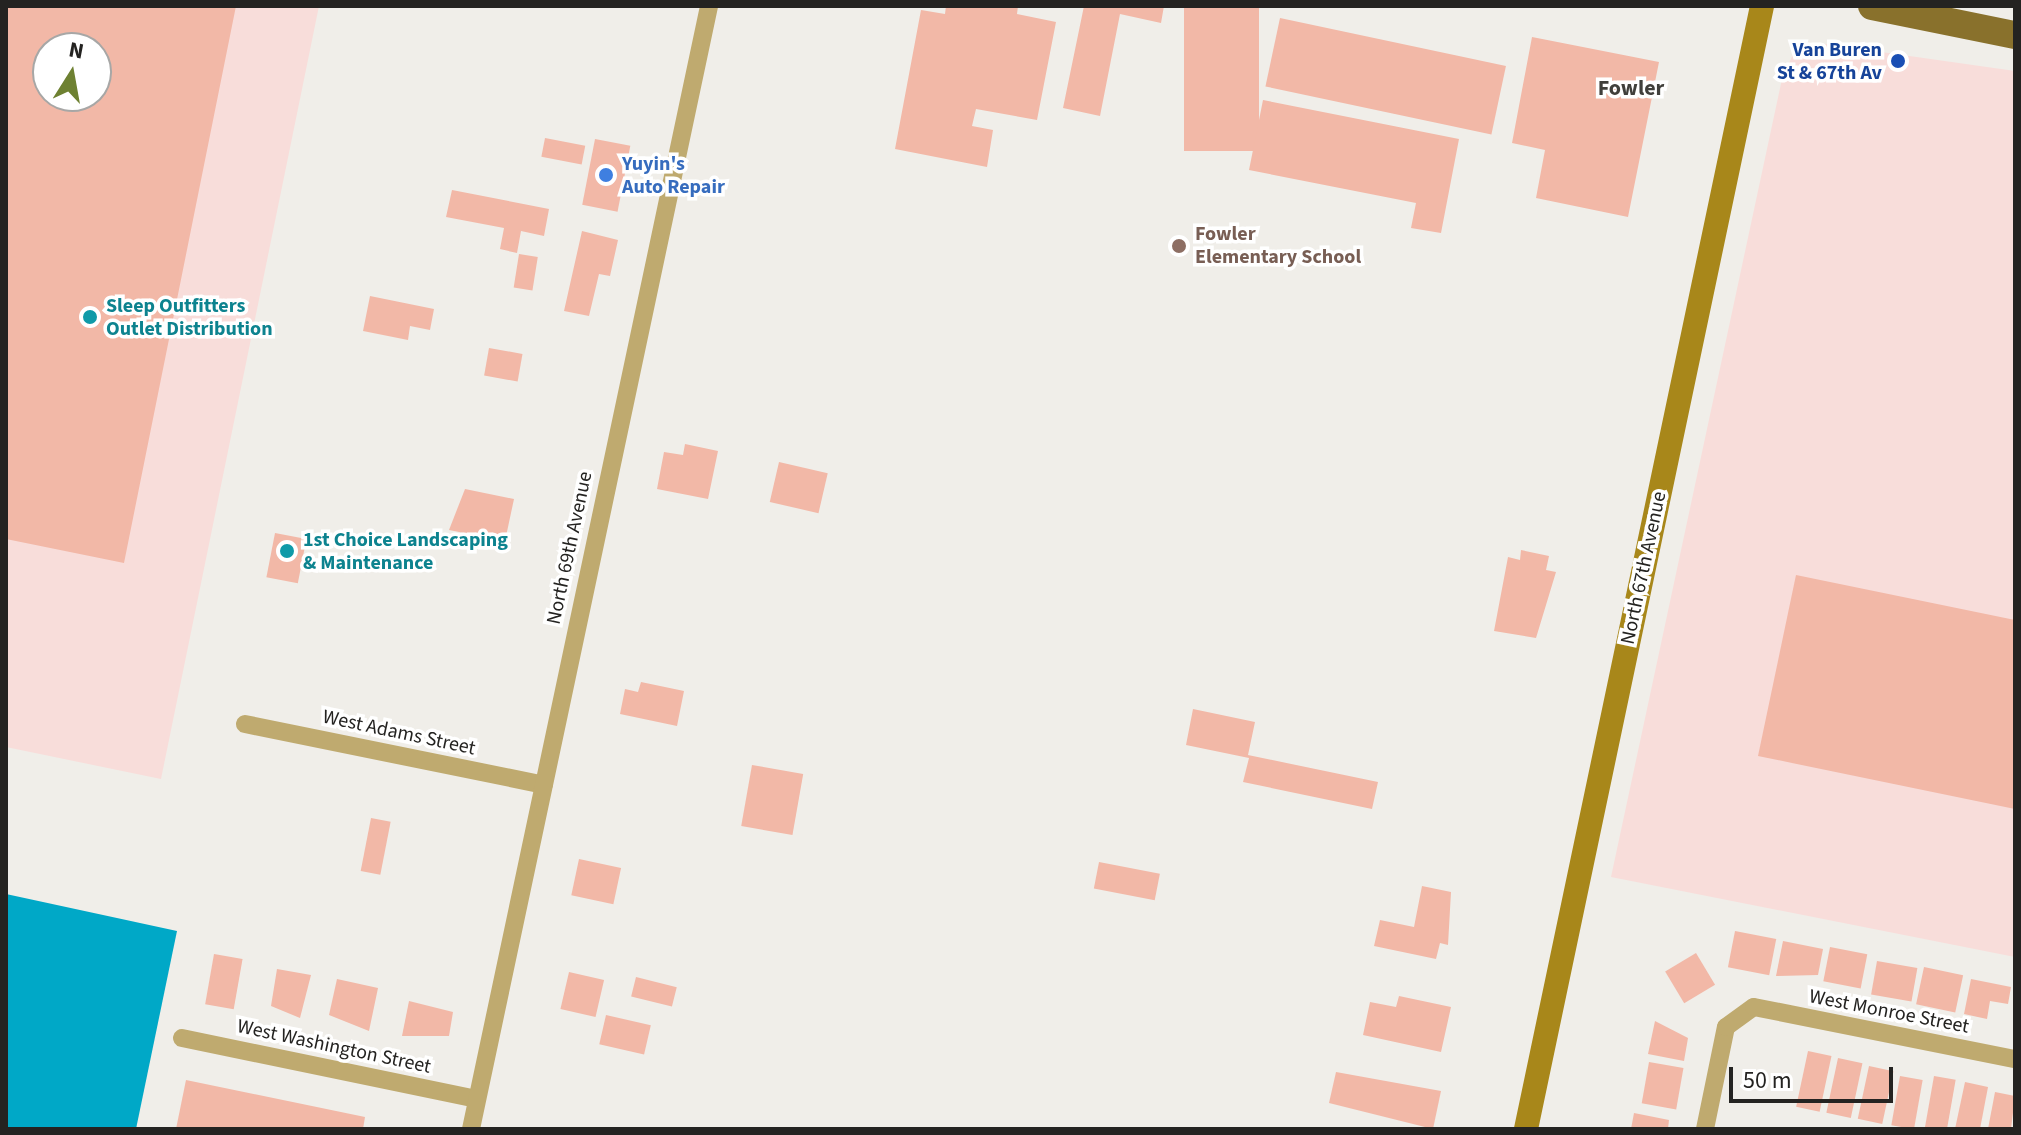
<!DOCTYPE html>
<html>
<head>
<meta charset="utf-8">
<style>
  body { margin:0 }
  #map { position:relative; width:2021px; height:1135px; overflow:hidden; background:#f0eee9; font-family:"Source Sans 3",sans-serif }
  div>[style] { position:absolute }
  .industrial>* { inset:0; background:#f8ddda }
  .water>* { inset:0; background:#00a8c7 }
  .building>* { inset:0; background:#f2b8a7; transform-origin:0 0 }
  .street>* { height:18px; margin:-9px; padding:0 9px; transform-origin:9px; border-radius:9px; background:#bfaa6f }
  .secondary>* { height:24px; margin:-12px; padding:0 12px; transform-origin:12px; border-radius:12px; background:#a8871a }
  .primary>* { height:28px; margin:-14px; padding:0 14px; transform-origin:14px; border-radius:14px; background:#89712c }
  .dots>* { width:22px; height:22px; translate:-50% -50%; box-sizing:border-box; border:4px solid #fff; border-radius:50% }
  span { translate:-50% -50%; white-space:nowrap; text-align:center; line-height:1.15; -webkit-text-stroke:7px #fff; paint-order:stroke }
  .transit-label { font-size:20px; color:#164399; font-weight:700 }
  .right { translate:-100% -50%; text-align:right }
  .shop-label { font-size:20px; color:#366cbe; font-weight:700 }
  .left { translate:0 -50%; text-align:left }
  .education-label { font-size:20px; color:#785e54; font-weight:700 }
  .culture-label { font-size:20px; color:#0d838f; font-weight:700 }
  .street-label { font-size:20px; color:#242321 }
  .neighbourhood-label { font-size:22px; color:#403f3b; font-weight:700 }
  .frame { position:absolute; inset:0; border:8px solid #242321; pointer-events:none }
  .north { position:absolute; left:32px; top:32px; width:80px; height:80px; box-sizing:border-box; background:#fff; border:2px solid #a7a7a6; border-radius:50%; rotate:11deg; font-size:22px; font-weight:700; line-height:32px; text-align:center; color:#242321 }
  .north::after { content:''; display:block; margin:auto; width:28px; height:36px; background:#6e8132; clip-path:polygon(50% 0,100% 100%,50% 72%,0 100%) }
  .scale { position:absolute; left:1729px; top:1067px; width:164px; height:36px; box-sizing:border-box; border:4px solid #242321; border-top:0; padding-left:10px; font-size:24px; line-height:28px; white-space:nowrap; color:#242321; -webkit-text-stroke:6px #fff; paint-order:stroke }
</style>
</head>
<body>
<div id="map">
  <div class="industrial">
    <i style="clip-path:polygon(evenodd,6px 6px,319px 6px,161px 779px,6px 747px,6px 6px,48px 48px,96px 48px,96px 96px,48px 96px,48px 48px)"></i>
    <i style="clip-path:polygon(1818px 43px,2015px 71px,2015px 957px,1611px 877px,1782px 79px,1794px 52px)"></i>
  </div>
  <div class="water">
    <i style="clip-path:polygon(6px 894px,177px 931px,136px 1129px,6px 1129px)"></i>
  </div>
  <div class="building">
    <i style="clip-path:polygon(evenodd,6px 6px,236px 6px,124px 563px,6px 539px,6px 6px,48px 48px,96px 48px,96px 96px,48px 96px,48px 48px)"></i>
    <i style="clip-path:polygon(946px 6px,1018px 6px,1017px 14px,1056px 22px,1037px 120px,976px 109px,972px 126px,993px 130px,987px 167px,895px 149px,921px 10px,945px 14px)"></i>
    <i style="clip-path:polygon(1084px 6px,1164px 6px,1161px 23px,1120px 14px,1100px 116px,1063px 108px)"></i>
    <i style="left:1184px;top:6px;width:75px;height:145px"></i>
    <i style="left:1280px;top:18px;width:231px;height:70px;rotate:12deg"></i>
    <i style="clip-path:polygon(1532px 37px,1659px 62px,1628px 217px,1536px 198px,1545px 150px,1512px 143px)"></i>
    <i style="clip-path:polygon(1263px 100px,1459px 139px,1441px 233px,1411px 228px,1416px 203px,1249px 170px)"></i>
    <i style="left:545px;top:138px;width:41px;height:19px;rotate:11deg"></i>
    <i style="left:595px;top:139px;width:36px;height:67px;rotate:11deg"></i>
    <i style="clip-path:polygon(452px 190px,549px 209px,544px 236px,521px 231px,517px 253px,500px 249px,504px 228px,446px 217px)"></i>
    <i style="clip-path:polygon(582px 231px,618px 240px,610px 276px,599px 274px,589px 316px,564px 311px)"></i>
    <i style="left:519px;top:254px;width:19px;height:34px;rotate:9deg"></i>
    <i style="clip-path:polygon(370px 296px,434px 309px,430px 330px,410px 326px,408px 340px,363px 331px)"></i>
    <i style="left:489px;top:348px;width:34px;height:28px;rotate:10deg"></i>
    <i style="clip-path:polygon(685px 444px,718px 451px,708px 499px,657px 489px,664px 452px,683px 455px)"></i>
    <i style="left:779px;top:462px;width:50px;height:41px;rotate:13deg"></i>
    <i style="clip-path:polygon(465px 489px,514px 499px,505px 541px,449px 530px)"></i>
    <i style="left:275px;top:533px;width:32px;height:45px;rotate:11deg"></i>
    <i style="clip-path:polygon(1521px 550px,1549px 556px,1546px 570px,1556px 572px,1536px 638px,1494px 631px,1508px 557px,1520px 560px)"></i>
    <i style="clip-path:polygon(1796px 575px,2015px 620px,2015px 809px,1758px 756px)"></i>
    <i style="clip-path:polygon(641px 682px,684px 691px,677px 726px,620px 714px,625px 689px,638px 692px)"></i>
    <i style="clip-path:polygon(1193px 709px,1255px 722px,1248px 755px,1378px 782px,1372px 809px,1243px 782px,1249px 758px,1186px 745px)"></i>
    <i style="left:752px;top:765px;width:52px;height:62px;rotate:10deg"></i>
    <i style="left:371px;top:818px;width:20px;height:54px;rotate:11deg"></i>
    <i style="left:579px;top:859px;width:43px;height:37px;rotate:12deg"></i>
    <i style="left:1099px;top:862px;width:62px;height:27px;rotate:11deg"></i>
    <i style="clip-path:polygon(1422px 886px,1451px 892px,1448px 945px,1440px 943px,1436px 959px,1374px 946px,1380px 920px,1414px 927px)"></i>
    <i style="left:1735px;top:931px;width:42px;height:37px;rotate:11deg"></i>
    <i style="clip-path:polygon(1783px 941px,1823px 949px,1818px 975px,1776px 976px)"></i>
    <i style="left:1830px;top:947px;width:38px;height:35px;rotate:11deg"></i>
    <i style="left:1696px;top:953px;width:37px;height:36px;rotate:59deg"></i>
    <i style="left:214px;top:954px;width:29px;height:51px;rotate:10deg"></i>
    <i style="left:1877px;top:961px;width:41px;height:34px;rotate:10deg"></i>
    <i style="left:1924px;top:967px;width:40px;height:38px;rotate:12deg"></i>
    <i style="clip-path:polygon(277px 969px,311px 975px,300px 1018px,271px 1006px)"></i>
    <i style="left:569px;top:972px;width:36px;height:38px;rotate:13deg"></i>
    <i style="left:636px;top:977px;width:42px;height:20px;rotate:14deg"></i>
    <i style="clip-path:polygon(337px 979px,378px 988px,369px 1031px,329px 1015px)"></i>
    <i style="clip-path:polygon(1971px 979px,2011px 987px,2008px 1004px,1990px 1001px,1987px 1019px,1964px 1014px)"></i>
    <i style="clip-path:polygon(1399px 996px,1451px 1007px,1441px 1052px,1363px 1035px,1370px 1002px,1396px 1007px)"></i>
    <i style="clip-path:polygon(409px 1001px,453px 1012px,449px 1036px,402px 1036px)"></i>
    <i style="left:606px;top:1015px;width:46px;height:30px;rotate:13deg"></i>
    <i style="clip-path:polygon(1655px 1021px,1688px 1038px,1684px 1061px,1648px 1054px)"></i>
    <i style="left:1808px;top:1051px;width:24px;height:57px;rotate:12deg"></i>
    <i style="left:1838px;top:1058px;width:25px;height:56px;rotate:12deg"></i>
    <i style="left:1649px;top:1062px;width:35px;height:42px;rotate:10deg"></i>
    <i style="left:1869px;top:1066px;width:25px;height:54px;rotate:12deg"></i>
    <i style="clip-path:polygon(1336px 1072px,1441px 1091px,1433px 1129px,1329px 1103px)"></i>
    <i style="left:1900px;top:1076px;width:23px;height:50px;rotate:10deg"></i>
    <i style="left:1934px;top:1076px;width:22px;height:54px;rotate:10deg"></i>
    <i style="clip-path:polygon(186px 1080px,365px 1117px,363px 1129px,176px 1129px)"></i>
    <i style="clip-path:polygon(1965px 1082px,1988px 1087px,1980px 1129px,1955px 1129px)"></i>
    <i style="clip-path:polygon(1995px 1092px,2015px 1096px,2011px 1129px,1988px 1129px)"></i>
    <i style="clip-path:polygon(1634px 1113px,1669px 1120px,1668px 1129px,1631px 1129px)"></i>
  </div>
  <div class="street">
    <i style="left:245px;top:724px;width:305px;rotate:11.5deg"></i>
    <i style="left:182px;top:1038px;width:301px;rotate:11.7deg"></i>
    <i style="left:471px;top:1129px;width:1148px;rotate:-78.03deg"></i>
    <i style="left:1705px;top:1129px;width:104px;rotate:-78.4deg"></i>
    <i style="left:1726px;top:1027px;width:34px;rotate:-36deg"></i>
    <i style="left:1754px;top:1007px;width:266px;rotate:11.3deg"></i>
  </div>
  <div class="secondary">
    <i style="left:1526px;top:1129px;width:1148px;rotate:-78.13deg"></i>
  </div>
  <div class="primary">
    <i style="left:1872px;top:6px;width:146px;rotate:11.5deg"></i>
  </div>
  <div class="dots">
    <i style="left:1898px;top:61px;background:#1a4fb4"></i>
    <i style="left:606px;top:175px;background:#3f7fe0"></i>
    <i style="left:1179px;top:246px;background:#8d6e63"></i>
    <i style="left:90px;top:317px;background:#0f9aa8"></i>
    <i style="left:287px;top:551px;background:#0f9aa8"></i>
  </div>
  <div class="transit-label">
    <span class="right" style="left:1882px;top:62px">Van Buren<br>St &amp; 67th Av</span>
  </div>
  <div class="shop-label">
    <span class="left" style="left:622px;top:176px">Yuyin's<br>Auto Repair</span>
  </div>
  <div class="education-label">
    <span class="left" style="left:1195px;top:246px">Fowler<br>Elementary School</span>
  </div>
  <div class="culture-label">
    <span class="left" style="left:106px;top:318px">Sleep Outfitters<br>Outlet Distribution</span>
    <span class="left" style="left:303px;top:552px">1st Choice Landscaping<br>&amp; Maintenance</span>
  </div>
  <div class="street-label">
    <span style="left:570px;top:548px;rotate:-78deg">North 69th Avenue</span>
    <span style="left:1644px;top:568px;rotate:-78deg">North 67th Avenue</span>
    <span style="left:399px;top:733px;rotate:12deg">West Adams Street</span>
    <span style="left:1889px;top:1012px;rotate:11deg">West Monroe Street</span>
    <span style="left:334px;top:1047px;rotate:12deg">West Washington Street</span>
  </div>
  <div class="neighbourhood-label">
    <span style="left:1631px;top:89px">Fowler</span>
  </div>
  <div class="frame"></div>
  <div class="north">N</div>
  <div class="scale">50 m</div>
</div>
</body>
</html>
